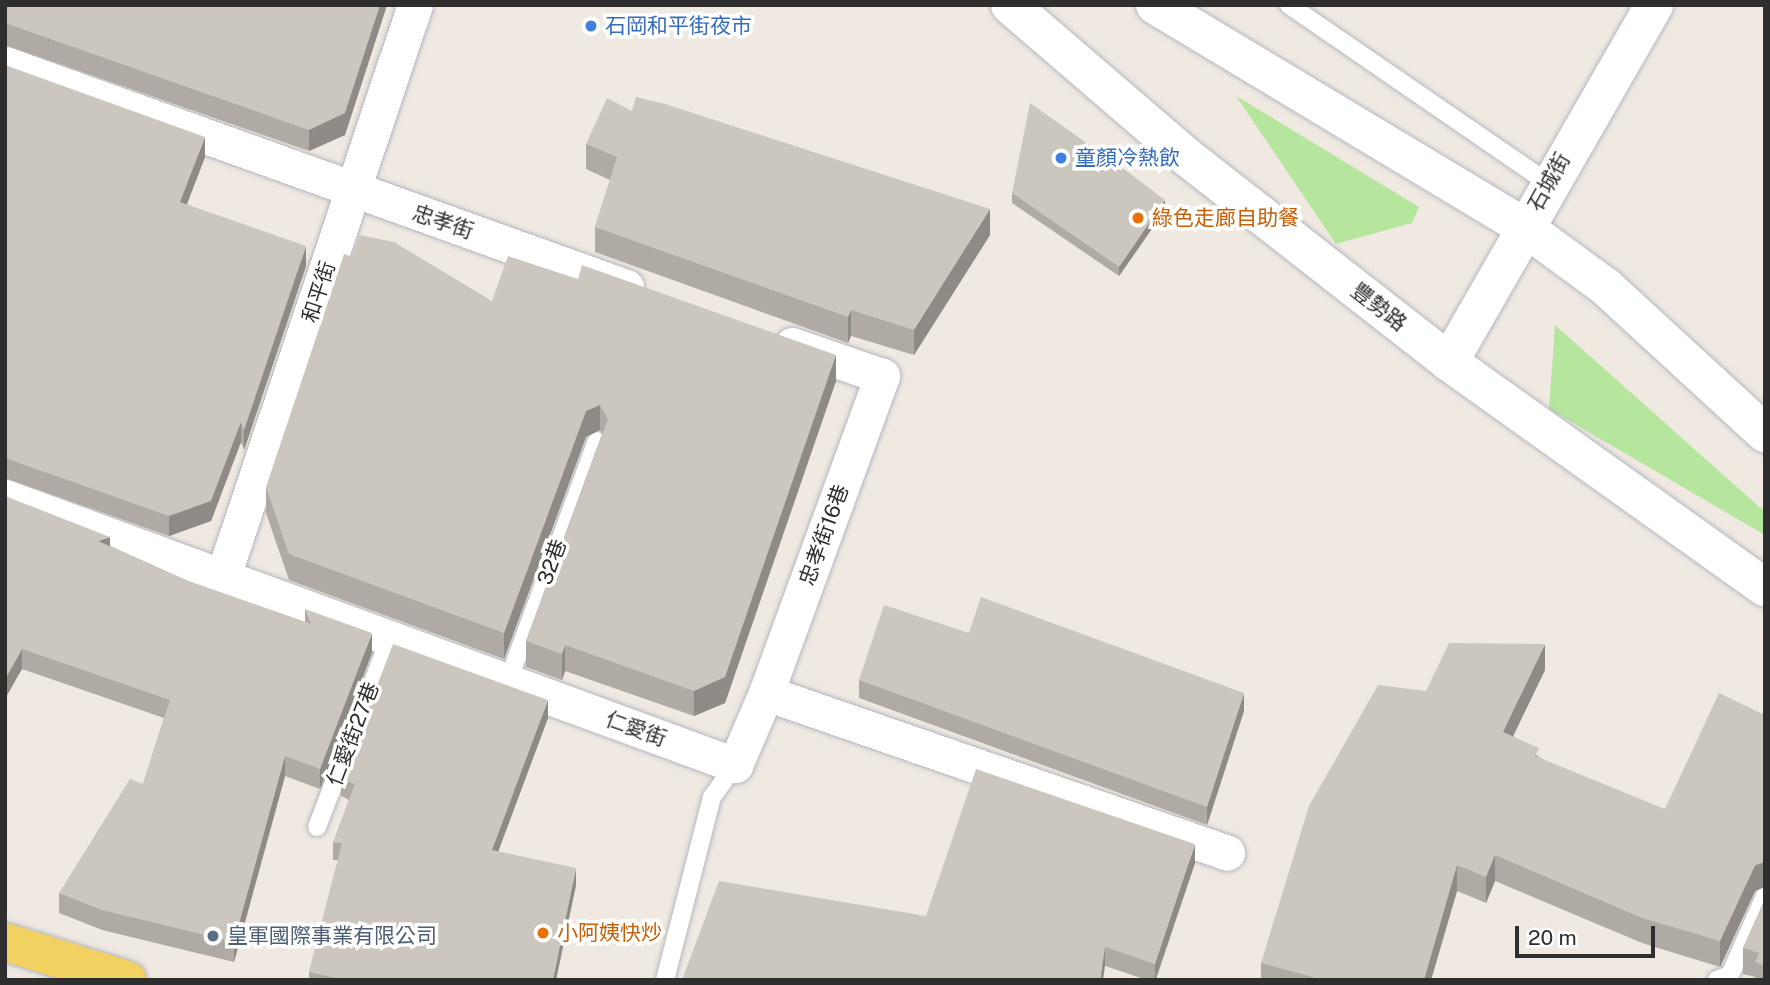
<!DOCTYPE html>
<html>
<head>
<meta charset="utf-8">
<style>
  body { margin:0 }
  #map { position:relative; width:1770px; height:985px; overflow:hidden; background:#efe9e1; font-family:"Public Sans","Noto Sans TC",sans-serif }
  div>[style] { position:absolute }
  .green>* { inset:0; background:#b6e59e }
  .roads { filter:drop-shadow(0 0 2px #b4b7c1) drop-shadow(0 0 2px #b4b7c1) }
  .service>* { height:18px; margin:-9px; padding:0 9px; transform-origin:9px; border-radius:9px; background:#fff }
  .minor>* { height:35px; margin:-17.5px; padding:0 17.5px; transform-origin:17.5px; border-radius:17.5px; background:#fff }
  .tertiary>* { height:38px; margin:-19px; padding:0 19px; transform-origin:19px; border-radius:19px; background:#fff }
  .primary>* { height:38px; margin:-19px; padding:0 19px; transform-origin:19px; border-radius:19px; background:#f2d163 }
  .wall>* { inset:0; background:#afaba4 }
  .shaded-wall>* { inset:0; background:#8e8b86 }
  .building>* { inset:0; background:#cbc7bf }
  .dots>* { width:19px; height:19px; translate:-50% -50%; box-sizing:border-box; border:4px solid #fff; border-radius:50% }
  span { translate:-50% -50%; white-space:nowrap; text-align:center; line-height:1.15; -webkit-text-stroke:7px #fff; paint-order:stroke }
  .shop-label { font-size:21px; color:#366cbe }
  .left { translate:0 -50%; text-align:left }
  .street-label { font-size:21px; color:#2e2e2e }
  .food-label { font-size:21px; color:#c56008 }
  .service-label { font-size:21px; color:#4e5e75 }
  .frame { position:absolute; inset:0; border:7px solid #2e2e2e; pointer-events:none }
  .scale { position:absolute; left:1515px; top:926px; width:140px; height:32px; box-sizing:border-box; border:4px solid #2e2e2e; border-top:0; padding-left:9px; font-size:21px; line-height:24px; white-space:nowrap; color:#2e2e2e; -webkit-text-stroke:5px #fff; paint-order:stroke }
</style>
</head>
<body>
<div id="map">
  <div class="green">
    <i style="clip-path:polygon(1236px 96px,1419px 207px,1412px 223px,1336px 244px)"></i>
    <i style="clip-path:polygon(1555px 325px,1765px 512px,1765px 535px,1549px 409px)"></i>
  </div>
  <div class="roads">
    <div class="service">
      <i style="left:1289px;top:5px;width:313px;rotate:34.5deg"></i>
      <i style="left:507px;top:684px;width:259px;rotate:-69.7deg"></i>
      <i style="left:317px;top:827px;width:200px;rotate:-68.9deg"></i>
      <i style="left:665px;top:980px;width:189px;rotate:-75.6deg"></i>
      <i style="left:712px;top:797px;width:39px;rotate:-54deg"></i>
      <i style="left:1717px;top:980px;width:14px;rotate:-21deg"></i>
      <i style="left:1730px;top:975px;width:86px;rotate:-66.1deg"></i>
    </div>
    <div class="minor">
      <i style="left:5px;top:64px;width:660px;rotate:19.75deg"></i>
      <i style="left:5px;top:497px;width:778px;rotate:20.16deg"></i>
      <i style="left:735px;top:765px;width:78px;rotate:-66.7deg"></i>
      <i style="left:766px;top:693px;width:488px;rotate:19.1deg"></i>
      <i style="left:222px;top:579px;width:606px;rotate:-71.42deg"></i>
      <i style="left:766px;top:693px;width:338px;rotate:-69.9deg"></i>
      <i style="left:882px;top:376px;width:95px;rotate:-161deg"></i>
    </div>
    <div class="tertiary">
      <i style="left:1010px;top:5px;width:235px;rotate:40.7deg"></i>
      <i style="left:1188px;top:158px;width:331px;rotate:38deg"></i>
      <i style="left:1449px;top:362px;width:388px;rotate:35.5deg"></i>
      <i style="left:1155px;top:5px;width:431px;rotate:31deg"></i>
      <i style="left:1524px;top:227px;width:102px;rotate:36.2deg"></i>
      <i style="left:1606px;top:287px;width:216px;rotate:42.6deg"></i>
      <i style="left:1449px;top:362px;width:412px;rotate:-60.1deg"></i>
    </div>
    <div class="primary">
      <i style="left:5px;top:942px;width:128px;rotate:17.3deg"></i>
    </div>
  </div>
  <div class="wall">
    <i style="clip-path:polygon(5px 5px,387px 5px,345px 135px,309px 151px,5px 45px)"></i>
    <i style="clip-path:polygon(5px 65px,205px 157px,187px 204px,306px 266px,244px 450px,241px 442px,211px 521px,169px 536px,5px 478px)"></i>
    <i style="clip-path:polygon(632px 111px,990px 235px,914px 355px,851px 336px,848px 343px,595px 252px,595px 227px,610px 180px,586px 169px,586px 144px)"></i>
    <i style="clip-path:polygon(1012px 193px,1165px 210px,1119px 276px,1012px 203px)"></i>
    <i style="clip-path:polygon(492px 301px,836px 381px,725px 703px,694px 716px,565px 671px,562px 680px,526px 667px,526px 641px,602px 434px,600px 430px,586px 437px,504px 659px,289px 580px,266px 513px,266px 487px)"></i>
    <i style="clip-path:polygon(5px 496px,110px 546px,188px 581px,305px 622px,305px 609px,372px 653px,320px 789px,285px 776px,234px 962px,102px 930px,59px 913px,59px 893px,143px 784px,164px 718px,22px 669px)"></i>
    <i style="clip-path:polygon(969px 633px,1244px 711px,1207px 825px,859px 698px,859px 680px)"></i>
    <i style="clip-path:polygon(1545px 670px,1513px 736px,1539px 757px,1755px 891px,1720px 967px,1642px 943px,1495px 881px,1486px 903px,1457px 891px,1431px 980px,1261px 980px,1261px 963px)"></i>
    <i style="clip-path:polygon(548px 718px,498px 852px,576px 885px,556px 980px,309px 980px,309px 972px,338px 860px,333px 860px,333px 843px,349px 800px,341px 796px,341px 779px)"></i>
    <i style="clip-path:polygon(1195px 863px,1156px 980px,1147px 980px,1105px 966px,926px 916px)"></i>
    <i style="clip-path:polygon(1765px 899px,1765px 980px,1755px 980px,1755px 977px,1743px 974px,1743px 948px)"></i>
  </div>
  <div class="shaded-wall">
    <i style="clip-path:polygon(380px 5px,387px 5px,345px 135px,309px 151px,309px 130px)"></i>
    <i style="clip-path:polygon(205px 137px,205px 157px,180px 222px,180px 202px)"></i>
    <i style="clip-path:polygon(1165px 200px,1165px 210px,1119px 276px,1119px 267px)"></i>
    <i style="clip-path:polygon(990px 209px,990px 235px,914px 355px,914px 330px)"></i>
    <i style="clip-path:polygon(306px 246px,306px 266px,244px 450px,244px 430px)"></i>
    <i style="clip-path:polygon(851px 310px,851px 336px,848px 343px,848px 317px)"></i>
    <i style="clip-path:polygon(836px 355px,836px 381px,725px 703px,694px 716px,694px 691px)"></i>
    <i style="clip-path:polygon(600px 405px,600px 430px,586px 437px,504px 659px,504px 633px,586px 411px)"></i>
    <i style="clip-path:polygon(241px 422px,241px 442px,211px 521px,169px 536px,169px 516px)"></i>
    <i style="clip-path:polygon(110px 537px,110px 557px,98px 541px)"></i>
    <i style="clip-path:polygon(372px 633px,372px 653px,320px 789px,320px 769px)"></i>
    <i style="clip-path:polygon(1545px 644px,1545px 670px,1503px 757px,1503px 732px)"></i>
    <i style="clip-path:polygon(565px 645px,565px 671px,562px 680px,562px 654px)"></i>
    <i style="clip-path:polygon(22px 649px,22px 669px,5px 699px,5px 679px)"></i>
    <i style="clip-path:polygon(1244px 693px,1244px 711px,1207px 825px,1207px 807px)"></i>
    <i style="clip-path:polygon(548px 700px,548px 718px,492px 868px,492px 850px)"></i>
    <i style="clip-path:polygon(285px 756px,285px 776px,234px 962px,234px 942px)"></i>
    <i style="clip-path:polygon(1195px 844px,1195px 863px,1155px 980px,1155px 964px)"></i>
    <i style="clip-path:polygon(1495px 855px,1495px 881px,1486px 903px,1486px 877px)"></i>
    <i style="clip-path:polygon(1765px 862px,1765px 887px,1755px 891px,1720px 967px,1720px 941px,1755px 865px)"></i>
    <i style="clip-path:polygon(1457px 865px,1457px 891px,1431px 980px,1424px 980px)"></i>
    <i style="clip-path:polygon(576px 868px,576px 885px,556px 980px,553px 980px)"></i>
    <i style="clip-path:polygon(1105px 947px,1105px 966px,1103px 980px,1100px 980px)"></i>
  </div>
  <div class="building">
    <i style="clip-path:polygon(5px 5px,380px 5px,345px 113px,309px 130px,5px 23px)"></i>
    <i style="clip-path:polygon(5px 65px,205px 137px,180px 202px,306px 246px,244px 430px,241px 422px,211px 501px,169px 516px,5px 458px)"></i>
    <i style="clip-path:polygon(636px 97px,665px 104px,990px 209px,914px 330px,851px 310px,848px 317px,595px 227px,617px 157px,586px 144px,607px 98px,632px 111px)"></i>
    <i style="clip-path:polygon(1030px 103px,1128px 172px,1165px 200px,1119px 267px,1012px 193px)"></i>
    <i style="clip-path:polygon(359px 235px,394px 242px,492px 301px,508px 256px,578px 279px,582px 265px,836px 355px,725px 677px,694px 691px,565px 645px,562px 654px,526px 641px,608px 419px,600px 405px,586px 411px,504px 633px,289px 554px,266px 487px,344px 254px,352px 257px)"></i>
    <i style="clip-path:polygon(5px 496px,110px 537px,98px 541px,188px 581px,311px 624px,305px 609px,372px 633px,320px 769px,285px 756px,234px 942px,102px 910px,59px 893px,130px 779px,143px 784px,170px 700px,22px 649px,5px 679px)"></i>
    <i style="clip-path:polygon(981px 597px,1244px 693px,1207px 807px,859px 680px,884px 605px,969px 633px)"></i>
    <i style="clip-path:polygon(1449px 643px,1545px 644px,1503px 732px,1539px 748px,1535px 756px,1665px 809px,1719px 693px,1765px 715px,1765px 862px,1755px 865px,1720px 941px,1642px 918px,1495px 855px,1486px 877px,1457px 865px,1424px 980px,1323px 980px,1261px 963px,1309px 806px,1378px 685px,1426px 691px)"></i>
    <i style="clip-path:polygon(393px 644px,548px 700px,492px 850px,576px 868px,553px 980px,345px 980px,309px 972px,342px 843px,333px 843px,355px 784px,341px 779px)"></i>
    <i style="clip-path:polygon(976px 769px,1195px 844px,1155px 964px,1105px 947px,1100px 980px,682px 980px,719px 881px,926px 916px)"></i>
    <i style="clip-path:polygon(1765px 899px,1765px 966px,1755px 962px,1759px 953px,1743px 948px)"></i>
  </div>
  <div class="dots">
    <i style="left:591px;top:26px;background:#3f7fe0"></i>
    <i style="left:1061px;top:158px;background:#3f7fe0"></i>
    <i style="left:1138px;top:218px;background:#e8710a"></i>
    <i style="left:543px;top:933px;background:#e8710a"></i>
    <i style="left:213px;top:936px;background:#5c6f8a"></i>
  </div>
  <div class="shop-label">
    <span class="left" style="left:605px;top:26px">石岡和平街夜市</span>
    <span class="left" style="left:1075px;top:158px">童顏冷熱飲</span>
  </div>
  <div class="street-label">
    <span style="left:1549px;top:182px;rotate:-61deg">石城街</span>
    <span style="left:443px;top:222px;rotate:19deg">忠孝街</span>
    <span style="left:319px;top:292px;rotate:-72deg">和平街</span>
    <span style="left:1379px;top:307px;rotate:38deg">豐勢路</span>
    <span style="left:824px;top:535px;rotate:-70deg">忠孝街16巷</span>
    <span style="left:552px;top:562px;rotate:-70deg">32巷</span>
    <span style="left:636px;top:729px;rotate:20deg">仁愛街</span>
    <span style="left:353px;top:734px;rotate:-69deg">仁愛街27巷</span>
  </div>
  <div class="food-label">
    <span class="left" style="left:1152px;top:218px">綠色走廊自助餐</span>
    <span class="left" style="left:557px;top:933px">小阿姨快炒</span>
  </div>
  <div class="service-label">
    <span class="left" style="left:227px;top:936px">皇軍國際事業有限公司</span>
  </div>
  <div class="frame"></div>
  <div class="scale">20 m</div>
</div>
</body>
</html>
